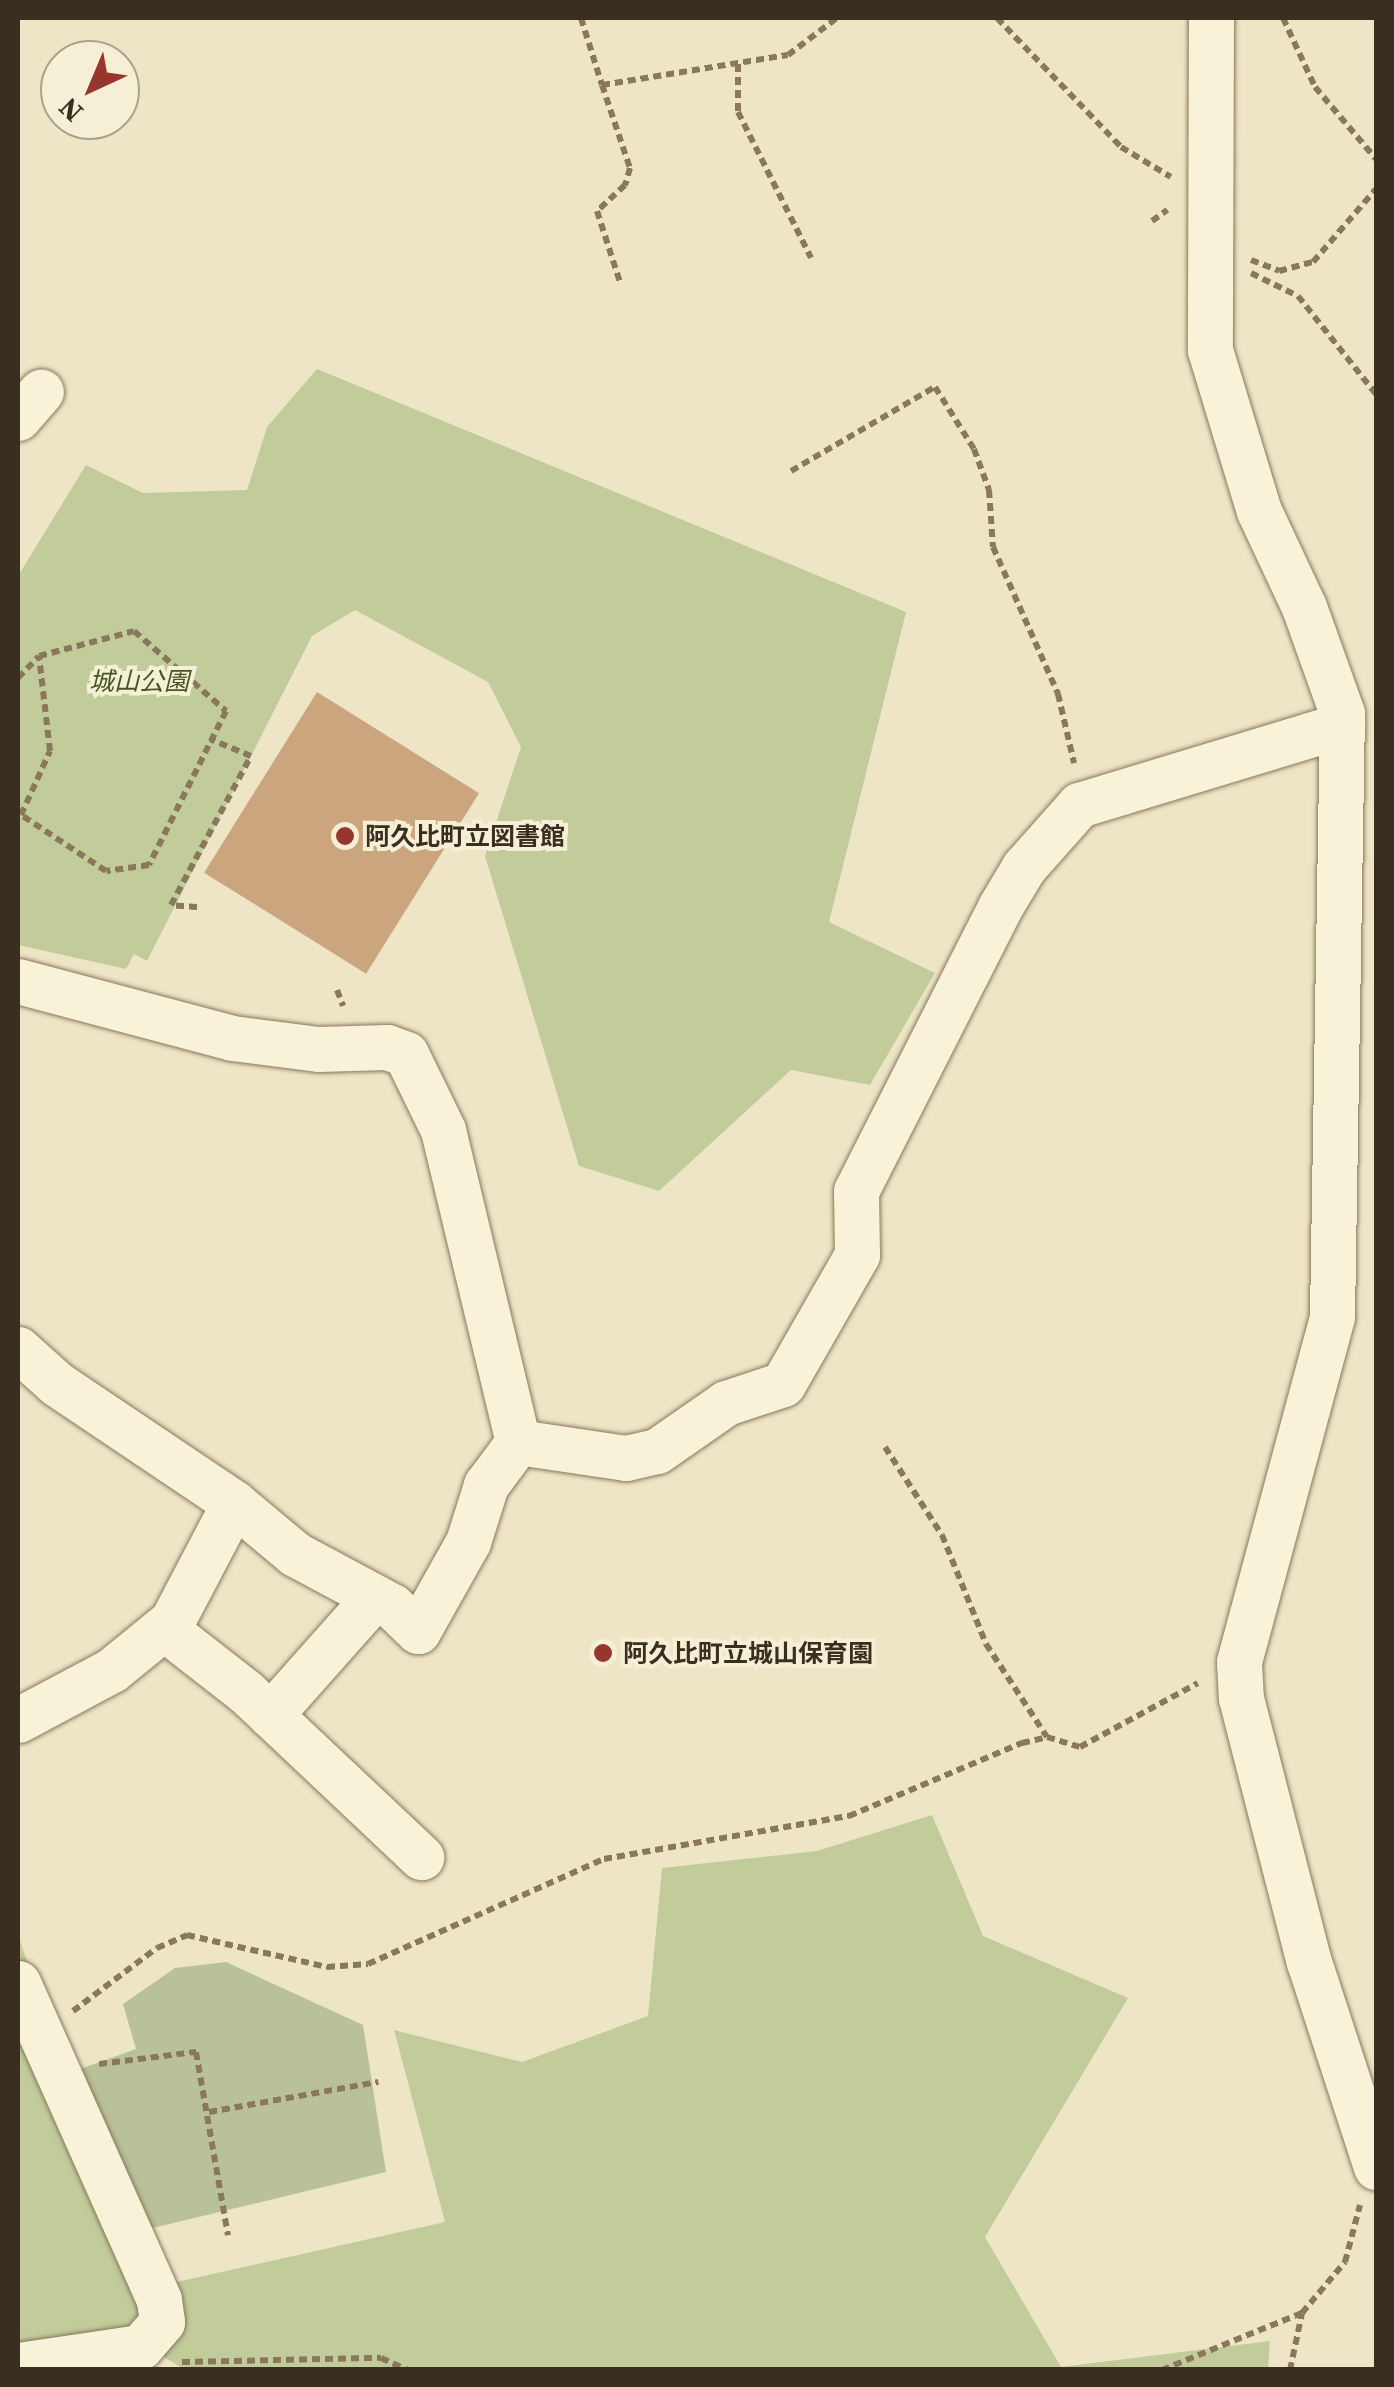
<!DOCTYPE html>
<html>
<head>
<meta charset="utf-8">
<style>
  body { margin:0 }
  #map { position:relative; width:1394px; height:2387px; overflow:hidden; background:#eee5c6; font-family:"Source Serif 4","Noto Sans JP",serif }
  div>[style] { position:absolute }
  .green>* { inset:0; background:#c1cc9a }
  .cemetery>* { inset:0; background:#b8c199 }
  .building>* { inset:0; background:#cba57d; transform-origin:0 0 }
  .path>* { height:6px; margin-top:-3px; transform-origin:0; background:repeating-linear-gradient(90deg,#89785c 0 8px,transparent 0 13px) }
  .roads { filter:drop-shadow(0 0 2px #89785c) drop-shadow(0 0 2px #89785c) }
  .minor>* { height:45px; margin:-22.5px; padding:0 22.5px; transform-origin:22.5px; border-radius:22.5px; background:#f8f2d9 }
  .dots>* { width:28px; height:28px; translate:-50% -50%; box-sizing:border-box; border:5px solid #f5efd5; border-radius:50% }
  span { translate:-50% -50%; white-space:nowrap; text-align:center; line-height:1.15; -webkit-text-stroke:8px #f5efd5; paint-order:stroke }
  .park-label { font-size:25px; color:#455526; font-style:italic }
  .poi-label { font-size:25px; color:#392e1f; font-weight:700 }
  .left { translate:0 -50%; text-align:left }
  .frame { position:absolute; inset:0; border:20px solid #392e1f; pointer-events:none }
  .north { position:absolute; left:40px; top:40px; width:100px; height:100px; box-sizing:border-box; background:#f5efd5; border:2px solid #aaa28c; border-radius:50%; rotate:224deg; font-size:28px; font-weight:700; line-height:40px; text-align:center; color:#392e1f }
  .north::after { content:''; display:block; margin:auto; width:35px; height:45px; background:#96362d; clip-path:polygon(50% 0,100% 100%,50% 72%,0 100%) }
</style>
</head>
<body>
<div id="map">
  <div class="green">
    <i style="clip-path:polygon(317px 369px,906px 612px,829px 922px,935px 973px,870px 1085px,791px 1070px,659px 1191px,579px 1166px,485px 856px,521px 747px,488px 682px,355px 610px,312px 636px,147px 961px,134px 954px,126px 969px,18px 945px,18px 576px,86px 465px,143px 493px,247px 490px,267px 427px)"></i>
    <i style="clip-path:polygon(932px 1815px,983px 1936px,1128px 1998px,985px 2237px,1061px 2367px,1270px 2341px,1268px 2369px,185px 2370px,133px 2338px,18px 2358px,18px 1935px,45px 2014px,163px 2285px,445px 2222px,394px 2030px,522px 2062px,648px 2016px,662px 1868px,817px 1851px)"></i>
  </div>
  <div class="cemetery">
    <i style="clip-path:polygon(226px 1962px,363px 2025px,386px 2172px,140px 2231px,72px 2072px,136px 2049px,123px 2004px,175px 1968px)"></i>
  </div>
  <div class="building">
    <i style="left:317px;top:692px;width:191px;height:213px;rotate:32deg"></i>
  </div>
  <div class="path">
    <i style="left:581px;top:18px;width:70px;rotate:72.6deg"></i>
    <i style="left:602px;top:85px;width:188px;rotate:-9.2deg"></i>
    <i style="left:788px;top:55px;width:61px;rotate:-37.1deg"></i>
    <i style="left:997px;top:18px;width:179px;rotate:46.1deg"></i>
    <i style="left:1121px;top:147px;width:58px;rotate:31deg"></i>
    <i style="left:1283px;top:18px;width:76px;rotate:65.1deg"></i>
    <i style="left:1315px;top:87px;width:94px;rotate:49.7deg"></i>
    <i style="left:738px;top:64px;width:48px;rotate:90deg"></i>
    <i style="left:738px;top:112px;width:163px;rotate:63.4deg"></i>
    <i style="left:602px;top:85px;width:88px;rotate:71.4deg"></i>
    <i style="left:630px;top:168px;width:18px;rotate:106deg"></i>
    <i style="left:625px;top:185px;width:38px;rotate:137deg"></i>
    <i style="left:597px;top:211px;width:75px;rotate:72.1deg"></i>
    <i style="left:1152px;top:221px;width:19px;rotate:-36deg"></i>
    <i style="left:1251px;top:260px;width:30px;rotate:21deg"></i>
    <i style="left:1279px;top:271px;width:35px;rotate:-15deg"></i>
    <i style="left:1313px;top:262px;width:96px;rotate:-49.2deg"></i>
    <i style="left:1251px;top:273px;width:52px;rotate:26.1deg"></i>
    <i style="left:1298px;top:296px;width:125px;rotate:51.5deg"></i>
    <i style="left:791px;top:471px;width:167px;rotate:-30.3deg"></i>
    <i style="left:935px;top:387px;width:73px;rotate:57.8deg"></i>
    <i style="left:974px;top:449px;width:44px;rotate:69.9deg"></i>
    <i style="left:989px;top:490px;width:57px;rotate:86deg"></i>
    <i style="left:993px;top:547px;width:161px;rotate:66.1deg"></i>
    <i style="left:1058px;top:694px;width:71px;rotate:76.9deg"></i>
    <i style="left:18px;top:678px;width:30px;rotate:-46deg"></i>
    <i style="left:39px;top:656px;width:98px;rotate:-14.7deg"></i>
    <i style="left:134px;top:631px;width:122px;rotate:41deg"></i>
    <i style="left:226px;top:711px;width:172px;rotate:116.6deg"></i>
    <i style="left:149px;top:865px;width:43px;rotate:172.1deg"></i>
    <i style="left:106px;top:871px;width:102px;rotate:-146.6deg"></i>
    <i style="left:21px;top:815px;width:70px;rotate:-65.6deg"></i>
    <i style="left:50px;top:751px;width:96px;rotate:-96.6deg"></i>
    <i style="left:197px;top:907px;width:26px;rotate:-176deg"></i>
    <i style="left:171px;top:905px;width:169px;rotate:-61.8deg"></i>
    <i style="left:251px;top:756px;width:44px;rotate:-157.5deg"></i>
    <i style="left:337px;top:990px;width:17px;rotate:69deg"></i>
    <i style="left:885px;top:1447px;width:105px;rotate:57.1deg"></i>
    <i style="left:942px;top:1535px;width:118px;rotate:68deg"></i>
    <i style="left:986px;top:1644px;width:111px;rotate:56.7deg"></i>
    <i style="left:73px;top:2011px;width:105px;rotate:-36.9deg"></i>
    <i style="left:157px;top:1948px;width:33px;rotate:-23deg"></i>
    <i style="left:187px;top:1935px;width:144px;rotate:12.9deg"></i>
    <i style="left:327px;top:1967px;width:41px;rotate:-4.2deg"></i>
    <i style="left:368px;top:1964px;width:258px;rotate:-24deg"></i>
    <i style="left:604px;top:1859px;width:249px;rotate:-10deg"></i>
    <i style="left:849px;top:1816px;width:188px;rotate:-22.9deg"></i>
    <i style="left:1022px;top:1743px;width:26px;rotate:-13deg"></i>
    <i style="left:1047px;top:1737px;width:34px;rotate:17deg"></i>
    <i style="left:1080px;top:1747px;width:134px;rotate:-28.5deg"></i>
    <i style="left:99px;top:2064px;width:98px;rotate:-7.1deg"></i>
    <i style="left:196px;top:2052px;width:186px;rotate:80.1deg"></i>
    <i style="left:209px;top:2112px;width:172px;rotate:-10.1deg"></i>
    <i style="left:182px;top:2362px;width:199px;rotate:-1.2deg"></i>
    <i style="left:381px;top:2358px;width:30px;rotate:24deg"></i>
    <i style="left:1162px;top:2370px;width:151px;rotate:-22.2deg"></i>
    <i style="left:1290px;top:2370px;width:58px;rotate:-78.1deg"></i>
    <i style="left:1302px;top:2313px;width:67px;rotate:-49.9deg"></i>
    <i style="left:1345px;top:2262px;width:59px;rotate:-75.3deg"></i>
  </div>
  <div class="roads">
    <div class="minor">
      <i style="left:1211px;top:18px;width:332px;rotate:90.2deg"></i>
      <i style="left:1210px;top:350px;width:168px;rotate:73.1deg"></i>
      <i style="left:1259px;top:511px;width:106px;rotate:64.9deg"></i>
      <i style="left:1304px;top:607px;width:113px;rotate:70.3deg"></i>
      <i style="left:1342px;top:713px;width:604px;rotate:90.95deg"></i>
      <i style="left:1332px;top:1317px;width:357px;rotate:105.1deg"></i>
      <i style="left:1239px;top:1662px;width:36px;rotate:87deg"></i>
      <i style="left:1241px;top:1698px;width:273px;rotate:75.6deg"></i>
      <i style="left:1309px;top:1962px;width:216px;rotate:71.9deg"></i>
      <i style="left:18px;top:418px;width:35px;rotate:-49deg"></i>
      <i style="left:18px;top:981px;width:221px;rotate:14.9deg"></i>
      <i style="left:232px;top:1038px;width:87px;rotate:7.3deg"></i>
      <i style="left:318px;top:1049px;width:69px;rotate:-1.7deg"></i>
      <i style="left:387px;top:1047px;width:20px;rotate:20deg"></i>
      <i style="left:406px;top:1054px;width:85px;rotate:64deg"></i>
      <i style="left:443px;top:1130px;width:321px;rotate:76.5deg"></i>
      <i style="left:518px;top:1442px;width:109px;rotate:8.4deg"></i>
      <i style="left:626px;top:1458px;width:32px;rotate:-13deg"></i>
      <i style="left:657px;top:1451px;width:84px;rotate:-34.8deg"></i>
      <i style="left:726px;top:1403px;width:60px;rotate:-18.4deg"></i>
      <i style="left:783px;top:1384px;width:149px;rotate:-60.2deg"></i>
      <i style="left:857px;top:1255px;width:64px;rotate:-90.9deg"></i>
      <i style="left:856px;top:1191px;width:318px;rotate:-63.1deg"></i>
      <i style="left:1000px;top:907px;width:47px;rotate:-59deg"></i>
      <i style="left:1024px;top:867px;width:83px;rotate:-48.4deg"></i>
      <i style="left:1079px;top:805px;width:275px;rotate:-16.9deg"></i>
      <i style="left:18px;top:1349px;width:52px;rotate:41.9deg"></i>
      <i style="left:57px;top:1384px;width:213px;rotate:33.9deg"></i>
      <i style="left:234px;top:1503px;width:133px;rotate:117.7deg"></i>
      <i style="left:172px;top:1621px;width:77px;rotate:140.8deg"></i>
      <i style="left:112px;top:1670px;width:106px;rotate:152deg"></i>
      <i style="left:234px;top:1503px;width:80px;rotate:39.9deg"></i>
      <i style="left:295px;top:1554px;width:110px;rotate:28.2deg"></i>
      <i style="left:392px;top:1606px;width:36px;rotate:44deg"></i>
      <i style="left:418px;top:1631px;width:102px;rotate:-60.7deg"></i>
      <i style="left:468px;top:1542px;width:60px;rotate:-72.5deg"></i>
      <i style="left:486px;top:1485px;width:54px;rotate:-53.3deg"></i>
      <i style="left:164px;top:1628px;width:104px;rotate:38deg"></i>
      <i style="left:246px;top:1692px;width:241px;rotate:43.3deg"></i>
      <i style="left:270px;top:1715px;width:157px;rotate:-48.4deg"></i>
      <i style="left:18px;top:1983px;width:347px;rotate:66deg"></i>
      <i style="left:159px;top:2300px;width:22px;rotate:82deg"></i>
      <i style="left:162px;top:2322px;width:33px;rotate:131deg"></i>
      <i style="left:140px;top:2347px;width:123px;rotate:171.6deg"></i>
    </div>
  </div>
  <div class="dots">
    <i style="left:345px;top:836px;background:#96362d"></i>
    <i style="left:603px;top:1653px;background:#96362d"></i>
  </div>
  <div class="park-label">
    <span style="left:139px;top:681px">城山公園</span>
  </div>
  <div class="poi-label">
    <span class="left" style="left:365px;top:836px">阿久比町立図書館</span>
    <span class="left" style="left:623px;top:1653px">阿久比町立城山保育園</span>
  </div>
  <div class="frame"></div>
  <div class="north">N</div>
</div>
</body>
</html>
